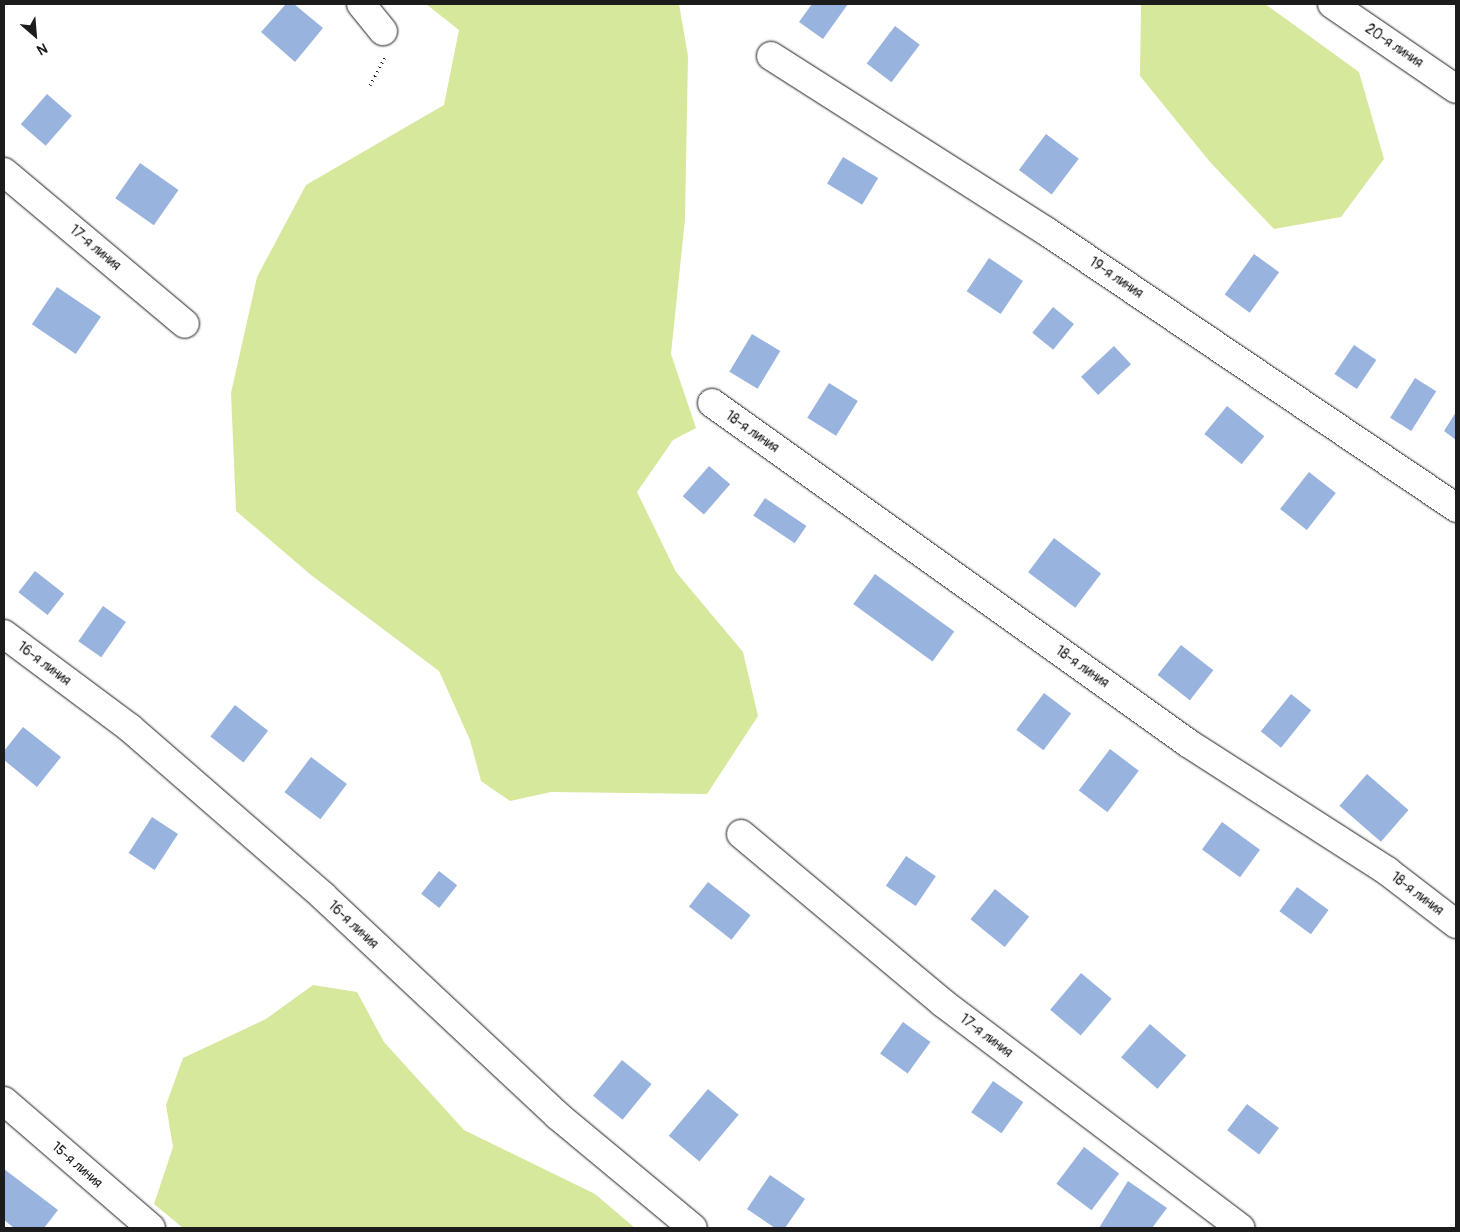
<!DOCTYPE html>
<html>
<head>
<meta charset="utf-8">
<style>
  body { margin:0 }
  #map { position:relative; width:1460px; height:1232px; overflow:hidden; background:#fff; font-family:Pangolin,sans-serif }
  div>[style] { position:absolute }
  .green>* { inset:0; background:#d6e89c }
  .building>* { inset:0; background:#99b3df; transform-origin:0 0 }
  .path>* { height:3px; margin-top:-1.5px; transform-origin:0; background:repeating-linear-gradient(90deg,#1c1c1c 0 1px,transparent 0 5px) }
  .roads { filter:drop-shadow(0 0 1px #1c1c1c) drop-shadow(0 0 1px #1c1c1c) }
  .street>* { height:28px; margin:-14px; padding:0 14px; transform-origin:14px; border-radius:14px; background:#fff }
  span { translate:-50% -50%; white-space:nowrap; text-align:center; line-height:1.15; -webkit-text-stroke:5px #fff; paint-order:stroke }
  .street-label { font-size:14px; color:#1c1c1c }
  .frame { position:absolute; inset:0; border:5px solid #1c1c1c; pointer-events:none }
  .north { position:absolute; left:10px; top:10px; width:50px; height:50px; -webkit-text-stroke:4px #fff; paint-order:stroke; rotate:153deg; font-size:14px; font-weight:700; line-height:20px; text-align:center; color:#1c1c1c }
  .north::after { content:''; display:block; margin:auto; width:18px; height:22px; background:#1c1c1c; clip-path:polygon(50% 0,100% 100%,50% 72%,0 100%) }
</style>
</head>
<body>
<div id="map">
  <div class="green">
    <i style="clip-path:polygon(426px 4px,679px 4px,688px 56px,685px 219px,671px 354px,696px 428px,673px 440px,637px 492px,676px 572px,743px 652px,758px 716px,707px 794px,551px 792px,510px 801px,481px 781px,470px 740px,439px 671px,311px 575px,236px 511px,231px 393px,257px 277px,306px 185px,444px 105px,459px 30px)"></i>
    <i style="clip-path:polygon(1153px 4px,1265px 4px,1359px 72px,1384px 159px,1341px 217px,1274px 229px,1210px 162px,1140px 76px,1141px 5px)"></i>
    <i style="clip-path:polygon(313px 985px,357px 992px,384px 1042px,464px 1130px,595px 1194px,635px 1228px,183px 1228px,154px 1204px,173px 1147px,166px 1105px,183px 1058px,266px 1019px)"></i>
  </div>
  <div class="building">
    <i style="clip-path:polygon(286px 4px,294px 4px,323px 28px,295px 62px,261px 32px)"></i>
    <i style="clip-path:polygon(812px 4px,848px 4px,823px 39px,799px 22px)"></i>
    <i style="left:895px;top:26px;width:31px;height:47px;rotate:37deg"></i>
    <i style="left:47px;top:94px;width:33px;height:40px;rotate:41deg"></i>
    <i style="left:1046px;top:134px;width:41px;height:45px;rotate:37deg"></i>
    <i style="left:843px;top:157px;width:41px;height:31px;rotate:31deg"></i>
    <i style="left:140px;top:163px;width:47px;height:43px;rotate:35deg"></i>
    <i style="left:1254px;top:254px;width:31px;height:50px;rotate:36deg"></i>
    <i style="left:989px;top:258px;width:41px;height:40px;rotate:34deg"></i>
    <i style="left:57px;top:287px;width:53px;height:45px;rotate:34deg"></i>
    <i style="left:1053px;top:307px;width:27px;height:33px;rotate:39deg"></i>
    <i style="left:752px;top:334px;width:33px;height:44px;rotate:31deg"></i>
    <i style="left:1354px;top:345px;width:27px;height:35px;rotate:34deg"></i>
    <i style="left:1114px;top:346px;width:25px;height:45px;rotate:47deg"></i>
    <i style="left:1415px;top:378px;width:25px;height:47px;rotate:32deg"></i>
    <i style="left:829px;top:383px;width:34px;height:41px;rotate:32deg"></i>
    <i style="left:1227px;top:406px;width:48px;height:36px;rotate:39deg"></i>
    <i style="clip-path:polygon(1456px 412px,1456px 440px,1444px 431px)"></i>
    <i style="left:709px;top:466px;width:28px;height:40px;rotate:41deg"></i>
    <i style="left:1309px;top:472px;width:34px;height:47px;rotate:38deg"></i>
    <i style="left:765px;top:498px;width:50px;height:21px;rotate:34deg"></i>
    <i style="left:1054px;top:538px;width:59px;height:43px;rotate:37deg"></i>
    <i style="left:35px;top:571px;width:37px;height:27px;rotate:38deg"></i>
    <i style="left:875px;top:574px;width:98px;height:37px;rotate:36deg"></i>
    <i style="left:103px;top:606px;width:28px;height:43px;rotate:35deg"></i>
    <i style="left:1181px;top:645px;width:41px;height:38px;rotate:38deg"></i>
    <i style="left:1044px;top:693px;width:34px;height:46px;rotate:37deg"></i>
    <i style="left:1291px;top:694px;width:26px;height:48px;rotate:39deg"></i>
    <i style="left:235px;top:705px;width:42px;height:40px;rotate:38deg"></i>
    <i style="clip-path:polygon(23px 727px,61px 757px,37px 787px,4px 760px,4px 751px)"></i>
    <i style="left:1110px;top:749px;width:36px;height:52px;rotate:37deg"></i>
    <i style="left:311px;top:757px;width:45px;height:44px;rotate:37deg"></i>
    <i style="left:1367px;top:774px;width:55px;height:42px;rotate:41deg"></i>
    <i style="left:152px;top:817px;width:31px;height:43px;rotate:33deg"></i>
    <i style="left:1222px;top:822px;width:47px;height:34px;rotate:36deg"></i>
    <i style="left:906px;top:856px;width:36px;height:36px;rotate:34deg"></i>
    <i style="left:439px;top:871px;width:23px;height:29px;rotate:38deg"></i>
    <i style="left:708px;top:882px;width:54px;height:31px;rotate:38deg"></i>
    <i style="left:1297px;top:887px;width:39px;height:30px;rotate:36deg"></i>
    <i style="left:995px;top:889px;width:44px;height:39px;rotate:39deg"></i>
    <i style="left:1081px;top:973px;width:40px;height:48px;rotate:40deg"></i>
    <i style="left:903px;top:1022px;width:34px;height:39px;rotate:36deg"></i>
    <i style="left:1150px;top:1024px;width:48px;height:44px;rotate:41deg"></i>
    <i style="left:622px;top:1060px;width:38px;height:46px;rotate:39deg"></i>
    <i style="left:993px;top:1081px;width:37px;height:38px;rotate:35deg"></i>
    <i style="left:708px;top:1089px;width:40px;height:61px;rotate:40deg"></i>
    <i style="left:1247px;top:1104px;width:40px;height:33px;rotate:37deg"></i>
    <i style="left:1084px;top:1147px;width:44px;height:46px;rotate:37deg"></i>
    <i style="clip-path:polygon(4px 1169px,58px 1210px,44px 1228px,14px 1228px,4px 1220px)"></i>
    <i style="clip-path:polygon(770px 1175px,805px 1199px,785px 1228px,775px 1228px,747px 1209px)"></i>
    <i style="clip-path:polygon(1128px 1181px,1167px 1208px,1152px 1228px,1099px 1228px)"></i>
  </div>
  <div class="path">
    <i style="left:370px;top:85px;width:32px;rotate:-62deg"></i>
  </div>
  <div class="roads">
    <div class="street">
      <i style="left:361px;top:4px;width:35px;rotate:51deg"></i>
      <i style="left:1332px;top:4px;width:150px;rotate:34.4deg"></i>
      <i style="left:771px;top:56px;width:326px;rotate:32.5deg"></i>
      <i style="left:1046px;top:231px;width:495px;rotate:34deg"></i>
      <i style="left:4px;top:172px;width:236px;rotate:40deg"></i>
      <i style="left:712px;top:403px;width:585px;rotate:35.54deg"></i>
      <i style="left:1188px;top:743px;width:237px;rotate:32.7deg"></i>
      <i style="left:1387px;top:871px;width:87px;rotate:37.5deg"></i>
      <i style="left:4px;top:634px;width:157px;rotate:36.7deg"></i>
      <i style="left:130px;top:728px;width:256px;rotate:41deg"></i>
      <i style="left:323px;top:896px;width:322px;rotate:43.1deg"></i>
      <i style="left:558px;top:1116px;width:175px;rotate:39.7deg"></i>
      <i style="left:741px;top:834px;width:263px;rotate:39.9deg"></i>
      <i style="left:943px;top:1003px;width:373px;rotate:37.1deg"></i>
      <i style="left:4px;top:1101px;width:194px;rotate:40.8deg"></i>
    </div>
  </div>
  <div class="street-label">
    <span style="left:1394px;top:46px;rotate:34deg">20-я линия</span>
    <span style="left:95px;top:248px;rotate:40deg">17-я линия</span>
    <span style="left:1116px;top:278px;rotate:34deg">19-я линия</span>
    <span style="left:752px;top:432px;rotate:35deg">18-я линия</span>
    <span style="left:44px;top:664px;rotate:37deg">16-я линия</span>
    <span style="left:1082px;top:667px;rotate:35deg">18-я линия</span>
    <span style="left:1417px;top:894px;rotate:37deg">18-я линия</span>
    <span style="left:353px;top:925px;rotate:43deg">16-я линия</span>
    <span style="left:986px;top:1036px;rotate:37deg">17-я линия</span>
    <span style="left:77px;top:1165px;rotate:41deg">15-я линия</span>
  </div>
  <div class="frame"></div>
  <div class="north">N</div>
</div>
</body>
</html>
